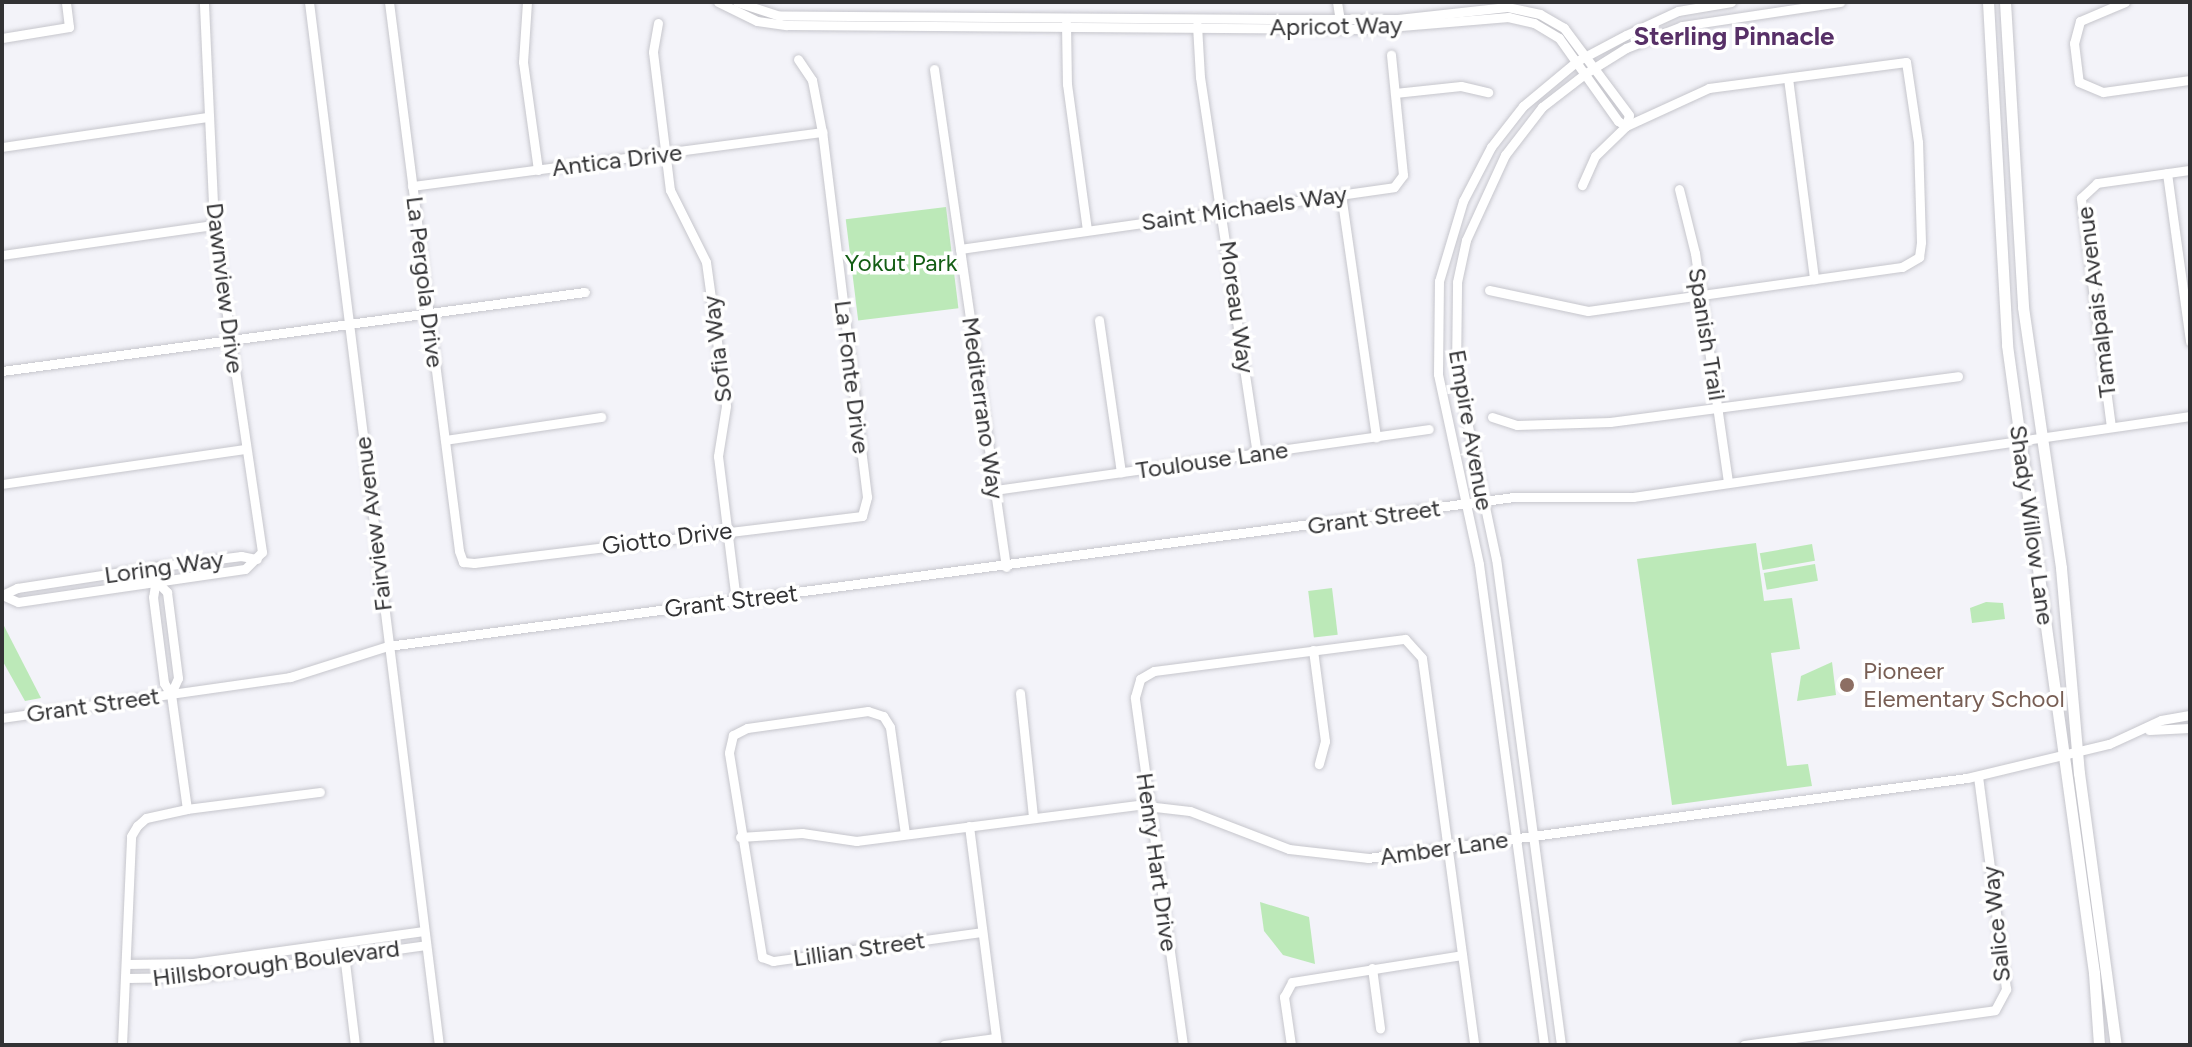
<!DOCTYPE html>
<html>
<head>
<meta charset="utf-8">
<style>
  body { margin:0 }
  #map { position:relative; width:2192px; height:1047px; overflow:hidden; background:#f3f3f9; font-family:Figtree,sans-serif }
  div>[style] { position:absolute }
  .green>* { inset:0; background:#bce9b8; transform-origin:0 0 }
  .roads { filter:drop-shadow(0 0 2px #c6c6cc) drop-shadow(0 0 2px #c6c6cc) }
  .minor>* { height:9px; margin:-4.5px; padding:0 4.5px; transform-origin:4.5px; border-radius:4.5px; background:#fff }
  .major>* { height:11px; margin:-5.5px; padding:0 5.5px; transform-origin:5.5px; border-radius:5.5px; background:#fff }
  .dots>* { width:22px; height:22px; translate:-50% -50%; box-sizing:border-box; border:4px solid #fff; border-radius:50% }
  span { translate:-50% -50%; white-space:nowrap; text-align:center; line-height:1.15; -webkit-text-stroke:7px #fff; paint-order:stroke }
  .street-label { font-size:24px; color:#323234 }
  .park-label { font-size:24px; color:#135e14 }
  .education-label { font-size:24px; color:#785e54 }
  .left { translate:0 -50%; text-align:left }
  .neighbourhood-label { font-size:26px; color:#573067; font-weight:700 }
  .frame { position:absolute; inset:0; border:4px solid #323234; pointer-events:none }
</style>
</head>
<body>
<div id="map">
  <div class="green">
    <i style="left:946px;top:207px;width:102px;height:101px;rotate:83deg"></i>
    <i style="clip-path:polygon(1756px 543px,1764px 601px,1792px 598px,1800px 649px,1771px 653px,1787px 766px,1808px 764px,1812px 786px,1672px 805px,1637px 559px)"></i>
    <i style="left:1812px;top:544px;width:17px;height:53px;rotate:80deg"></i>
    <i style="left:1815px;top:564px;width:17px;height:52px;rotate:80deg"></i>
    <i style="left:1332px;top:588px;width:47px;height:24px;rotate:83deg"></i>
    <i style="clip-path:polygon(1986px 602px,2003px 603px,2005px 619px,1972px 623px,1970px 608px)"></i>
    <i style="clip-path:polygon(2px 622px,41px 698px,25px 701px,2px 660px)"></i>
    <i style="clip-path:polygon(1832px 662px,1836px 695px,1797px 701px,1801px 676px)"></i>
    <i style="clip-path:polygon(1260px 902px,1309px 917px,1315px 964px,1283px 955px,1264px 931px)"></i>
  </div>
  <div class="roads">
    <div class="minor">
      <i style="left:309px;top:2px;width:1051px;rotate:82.9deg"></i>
      <i style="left:389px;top:2px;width:553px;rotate:82.73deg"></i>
      <i style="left:459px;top:551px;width:12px;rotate:70deg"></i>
      <i style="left:463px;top:562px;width:11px;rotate:5deg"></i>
      <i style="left:474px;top:563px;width:391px;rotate:-6.9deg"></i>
      <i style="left:862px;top:516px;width:20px;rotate:-75deg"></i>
      <i style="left:867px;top:497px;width:368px;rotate:-97deg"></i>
      <i style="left:822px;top:132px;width:53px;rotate:-100.9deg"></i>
      <i style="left:812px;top:80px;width:25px;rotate:-124deg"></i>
      <i style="left:527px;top:2px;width:60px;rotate:93.8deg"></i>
      <i style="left:523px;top:62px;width:109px;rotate:82.1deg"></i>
      <i style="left:718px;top:2px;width:43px;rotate:26deg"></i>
      <i style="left:757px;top:21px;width:30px;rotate:8deg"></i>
      <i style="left:787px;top:25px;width:578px;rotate:0.4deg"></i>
      <i style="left:1365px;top:29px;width:144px;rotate:-4.8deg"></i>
      <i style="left:1508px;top:17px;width:27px;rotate:13deg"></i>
      <i style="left:1534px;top:23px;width:29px;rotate:31deg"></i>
      <i style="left:1559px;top:38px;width:102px;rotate:54.6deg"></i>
      <i style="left:1618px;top:121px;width:9px;rotate:32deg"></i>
      <i style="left:1626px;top:126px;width:11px;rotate:-75deg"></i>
      <i style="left:1629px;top:115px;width:109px;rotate:-126.8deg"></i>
      <i style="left:1564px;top:28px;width:28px;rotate:-150deg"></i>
      <i style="left:1540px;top:14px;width:34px;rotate:-168deg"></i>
      <i style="left:1507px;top:7px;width:110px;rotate:173.7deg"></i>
      <i style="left:1398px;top:19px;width:129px;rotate:180deg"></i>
      <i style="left:1269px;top:19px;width:489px;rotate:-179.6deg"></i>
      <i style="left:780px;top:16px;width:45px;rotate:-162deg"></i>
      <i style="left:1337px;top:2px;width:20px;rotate:81deg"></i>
      <i style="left:2125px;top:2px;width:49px;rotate:157.1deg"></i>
      <i style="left:2080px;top:21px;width:23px;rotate:105deg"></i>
      <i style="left:2074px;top:43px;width:39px;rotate:83deg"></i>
      <i style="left:2079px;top:82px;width:26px;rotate:23deg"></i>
      <i style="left:2103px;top:92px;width:88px;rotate:-7.9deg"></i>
      <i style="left:658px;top:23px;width:29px;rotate:100deg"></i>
      <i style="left:653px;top:52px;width:139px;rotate:83deg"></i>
      <i style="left:670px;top:190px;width:80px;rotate:63.4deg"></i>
      <i style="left:706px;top:262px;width:145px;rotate:82.1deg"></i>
      <i style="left:726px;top:406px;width:51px;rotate:99.1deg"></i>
      <i style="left:718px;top:456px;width:145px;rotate:82.9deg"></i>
      <i style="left:1066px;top:23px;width:61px;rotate:89.1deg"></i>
      <i style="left:1067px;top:84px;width:147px;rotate:82.2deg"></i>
      <i style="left:1197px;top:25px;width:52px;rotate:86.7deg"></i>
      <i style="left:1200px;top:77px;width:380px;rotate:81.4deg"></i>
      <i style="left:2px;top:38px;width:68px;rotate:-9.3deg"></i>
      <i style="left:69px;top:27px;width:25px;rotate:-97deg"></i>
      <i style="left:934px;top:69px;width:503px;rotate:81.77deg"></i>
      <i style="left:1788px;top:78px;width:203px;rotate:82.6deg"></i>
      <i style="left:1395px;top:93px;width:66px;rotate:-6.1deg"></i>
      <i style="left:1461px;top:86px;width:28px;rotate:13deg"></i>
      <i style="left:2px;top:147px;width:208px;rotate:-8.3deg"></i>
      <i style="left:2167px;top:173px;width:170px;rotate:82.2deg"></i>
      <i style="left:412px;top:186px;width:414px;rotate:-7.5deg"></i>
      <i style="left:1679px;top:189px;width:66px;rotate:76deg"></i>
      <i style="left:1695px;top:253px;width:230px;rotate:81.8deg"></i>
      <i style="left:1341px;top:194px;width:246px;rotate:81.8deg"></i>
      <i style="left:960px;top:249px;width:438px;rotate:-8.1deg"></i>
      <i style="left:1394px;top:187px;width:15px;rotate:-53deg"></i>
      <i style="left:1403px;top:175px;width:121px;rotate:-95.7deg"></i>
      <i style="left:2px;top:255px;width:214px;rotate:-8.1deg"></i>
      <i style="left:1489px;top:290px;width:101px;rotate:12deg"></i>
      <i style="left:1588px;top:311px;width:317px;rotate:-8deg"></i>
      <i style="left:1902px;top:267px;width:20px;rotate:-30deg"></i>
      <i style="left:1919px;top:257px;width:15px;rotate:-82deg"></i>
      <i style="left:1921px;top:242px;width:100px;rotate:-91.7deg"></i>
      <i style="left:1918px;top:142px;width:81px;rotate:-98.5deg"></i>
      <i style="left:1906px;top:62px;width:199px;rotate:172.5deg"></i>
      <i style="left:1709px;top:88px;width:91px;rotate:155.4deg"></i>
      <i style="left:1626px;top:126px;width:43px;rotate:135.9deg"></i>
      <i style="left:1595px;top:156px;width:32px;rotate:114deg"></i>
      <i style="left:1099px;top:320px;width:154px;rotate:81.8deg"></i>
      <i style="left:2px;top:371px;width:588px;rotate:-7.72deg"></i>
      <i style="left:1492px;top:417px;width:26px;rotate:18deg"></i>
      <i style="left:1517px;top:425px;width:93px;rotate:-1.8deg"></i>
      <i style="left:1610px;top:422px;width:351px;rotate:-7.5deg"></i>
      <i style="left:2111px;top:427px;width:231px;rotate:-97.5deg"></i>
      <i style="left:2081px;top:198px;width:22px;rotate:-43deg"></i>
      <i style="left:2097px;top:183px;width:94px;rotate:-8deg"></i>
      <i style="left:445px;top:440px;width:158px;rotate:-8.4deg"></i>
      <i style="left:2px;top:484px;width:246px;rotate:-8.2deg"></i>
      <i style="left:995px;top:490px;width:438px;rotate:-8deg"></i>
      <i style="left:156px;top:579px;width:18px;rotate:99deg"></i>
      <i style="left:153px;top:597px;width:87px;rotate:82.7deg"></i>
      <i style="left:164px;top:683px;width:13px;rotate:58deg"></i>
      <i style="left:171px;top:694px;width:116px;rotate:82.1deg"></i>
      <i style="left:156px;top:581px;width:16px;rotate:45deg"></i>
      <i style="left:167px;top:592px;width:87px;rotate:82.7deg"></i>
      <i style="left:178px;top:678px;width:17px;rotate:114deg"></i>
      <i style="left:2px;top:595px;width:17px;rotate:24deg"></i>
      <i style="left:18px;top:602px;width:229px;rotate:-8.3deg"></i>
      <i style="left:245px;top:569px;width:24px;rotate:-45deg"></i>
      <i style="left:262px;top:552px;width:331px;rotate:-98.4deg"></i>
      <i style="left:214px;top:225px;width:223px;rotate:-92.6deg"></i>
      <i style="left:2px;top:595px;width:17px;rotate:-25deg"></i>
      <i style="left:17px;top:588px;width:139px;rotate:-8.7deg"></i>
      <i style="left:154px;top:567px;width:88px;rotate:-7.2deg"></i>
      <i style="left:241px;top:556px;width:16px;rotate:11deg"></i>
      <i style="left:1313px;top:650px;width:92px;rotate:82.5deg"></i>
      <i style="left:1325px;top:741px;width:24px;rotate:105deg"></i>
      <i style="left:1020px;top:693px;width:125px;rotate:84deg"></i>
      <i style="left:2px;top:718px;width:291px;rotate:-8.1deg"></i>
      <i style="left:290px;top:677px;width:103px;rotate:-17.6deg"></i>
      <i style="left:388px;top:646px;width:1135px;rotate:-7.54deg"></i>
      <i style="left:1513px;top:497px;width:120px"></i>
      <i style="left:1633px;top:497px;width:563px;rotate:-8.27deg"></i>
      <i style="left:2149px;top:730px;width:41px;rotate:-2.8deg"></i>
      <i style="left:969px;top:826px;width:221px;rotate:82.7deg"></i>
      <i style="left:905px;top:834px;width:108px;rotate:-98deg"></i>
      <i style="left:890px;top:727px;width:13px;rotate:-122deg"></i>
      <i style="left:883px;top:716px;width:16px;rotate:-162deg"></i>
      <i style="left:868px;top:711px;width:122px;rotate:172deg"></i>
      <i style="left:747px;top:728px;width:16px;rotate:153deg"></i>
      <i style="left:733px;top:735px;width:18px;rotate:103deg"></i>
      <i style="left:729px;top:753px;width:207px;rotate:80.8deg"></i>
      <i style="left:762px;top:957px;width:12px;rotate:20deg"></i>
      <i style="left:773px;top:961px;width:211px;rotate:-7.9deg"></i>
      <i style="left:740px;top:837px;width:62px;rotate:-3.7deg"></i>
      <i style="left:802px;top:833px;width:55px;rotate:8.4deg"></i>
      <i style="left:856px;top:841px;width:284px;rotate:-7.3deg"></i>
      <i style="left:1138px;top:805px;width:52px;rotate:6.6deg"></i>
      <i style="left:1190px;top:811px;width:106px;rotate:21deg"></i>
      <i style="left:1289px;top:849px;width:80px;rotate:6.5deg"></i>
      <i style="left:1368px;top:858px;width:604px;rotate:-7.61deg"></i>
      <i style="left:1967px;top:778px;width:146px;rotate:-13.5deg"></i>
      <i style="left:2109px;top:744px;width:57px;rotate:-24.8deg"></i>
      <i style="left:2161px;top:720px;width:29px;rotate:-10deg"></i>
      <i style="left:344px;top:954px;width:92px;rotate:83.1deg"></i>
      <i style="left:126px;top:964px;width:67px;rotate:-0.9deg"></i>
      <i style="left:193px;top:963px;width:233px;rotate:-7.9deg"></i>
      <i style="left:1372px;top:968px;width:61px;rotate:82.4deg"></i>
      <i style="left:126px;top:978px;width:70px;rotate:-0.8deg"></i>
      <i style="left:196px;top:977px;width:232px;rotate:-7.9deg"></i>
      <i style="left:122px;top:1045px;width:209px;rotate:-87.5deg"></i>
      <i style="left:131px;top:836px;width:12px;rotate:-59deg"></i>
      <i style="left:137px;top:826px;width:12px;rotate:-42deg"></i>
      <i style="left:146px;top:818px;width:42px;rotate:-12.4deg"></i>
      <i style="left:187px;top:809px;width:134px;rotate:-7.3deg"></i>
      <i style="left:944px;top:1045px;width:52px;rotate:-7.7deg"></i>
      <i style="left:1183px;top:1045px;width:351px;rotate:-97.9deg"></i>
      <i style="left:1135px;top:697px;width:19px;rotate:-74deg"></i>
      <i style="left:1140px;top:679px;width:16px;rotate:-30deg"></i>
      <i style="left:1154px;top:671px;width:253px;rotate:-7.3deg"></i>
      <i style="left:1405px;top:639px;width:25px;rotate:48deg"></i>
      <i style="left:1422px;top:658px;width:390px;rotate:82.3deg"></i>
      <i style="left:1291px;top:1045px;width:49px;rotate:-98.3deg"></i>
      <i style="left:1284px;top:997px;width:17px;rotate:-62deg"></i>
      <i style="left:1292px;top:982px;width:172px;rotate:-9deg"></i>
      <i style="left:1544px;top:1045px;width:485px;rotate:-97.7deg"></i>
      <i style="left:1479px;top:564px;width:194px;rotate:-102.2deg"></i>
      <i style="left:1438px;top:374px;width:93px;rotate:-89.4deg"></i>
      <i style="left:1439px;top:281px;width:84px;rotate:-73.3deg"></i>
      <i style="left:1463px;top:201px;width:61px;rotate:-62.6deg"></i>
      <i style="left:1491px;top:147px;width:52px;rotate:-52deg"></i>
      <i style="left:1523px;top:106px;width:70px;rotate:-39.8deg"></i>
      <i style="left:1577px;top:61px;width:55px;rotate:-28deg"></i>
      <i style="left:1626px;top:35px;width:57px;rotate:-24.8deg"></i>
      <i style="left:1678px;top:11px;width:54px;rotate:-9.6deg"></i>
      <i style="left:1561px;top:1045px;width:490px;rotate:-97.6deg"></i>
      <i style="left:1496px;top:559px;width:193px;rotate:-101.9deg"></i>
      <i style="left:1456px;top:370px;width:88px;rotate:-89.3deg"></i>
      <i style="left:1457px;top:282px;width:43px;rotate:-77.9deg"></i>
      <i style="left:1466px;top:240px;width:94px;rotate:-65.4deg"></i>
      <i style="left:1505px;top:155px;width:61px;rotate:-52.4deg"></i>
      <i style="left:1542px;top:107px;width:56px;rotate:-37.7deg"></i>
      <i style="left:1586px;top:73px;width:47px;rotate:-32deg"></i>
      <i style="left:1626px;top:48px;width:60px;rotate:-21.4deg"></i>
      <i style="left:1682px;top:26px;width:160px;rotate:-8.6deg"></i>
      <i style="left:1744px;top:1045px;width:253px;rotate:-7.9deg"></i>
      <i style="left:1995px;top:1010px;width:24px;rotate:-62deg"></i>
      <i style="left:2006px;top:989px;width:215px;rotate:-97.5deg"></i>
    </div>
    <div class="major">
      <i style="left:1988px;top:2px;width:344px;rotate:86.8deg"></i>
      <i style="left:2007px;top:345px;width:634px;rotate:82.11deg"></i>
      <i style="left:2094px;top:973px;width:72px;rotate:86deg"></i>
      <i style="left:2005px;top:2px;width:306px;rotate:86.6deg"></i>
      <i style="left:2023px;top:307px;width:264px;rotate:81.7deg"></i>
      <i style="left:2061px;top:568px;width:206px;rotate:85deg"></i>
      <i style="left:2079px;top:773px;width:275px;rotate:82.3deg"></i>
    </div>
  </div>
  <div class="dots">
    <i style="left:1847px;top:685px;background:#8d6e63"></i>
  </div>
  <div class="street-label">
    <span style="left:1336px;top:26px;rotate:-1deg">Apricot Way</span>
    <span style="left:617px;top:160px;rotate:-7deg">Antica Drive</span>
    <span style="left:1244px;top:208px;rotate:-8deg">Saint Michaels Way</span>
    <span style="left:425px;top:282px;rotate:83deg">La Pergola Drive</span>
    <span style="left:225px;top:288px;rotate:83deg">Dawnview Drive</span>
    <span style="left:2096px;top:302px;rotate:-97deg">Tamalpais Avenue</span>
    <span style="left:1237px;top:307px;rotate:82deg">Moreau Way</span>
    <span style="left:1707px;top:334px;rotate:81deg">Spanish Trail</span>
    <span style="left:717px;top:349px;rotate:-97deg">Sofia Way</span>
    <span style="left:852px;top:377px;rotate:83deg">La Fonte Drive</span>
    <span style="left:983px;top:408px;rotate:82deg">Mediterrano Way</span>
    <span style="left:1471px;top:430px;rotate:80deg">Empire Avenue</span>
    <span style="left:1212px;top:460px;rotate:-8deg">Toulouse Lane</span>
    <span style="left:1374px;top:517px;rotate:-8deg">Grant Street</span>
    <span style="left:373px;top:524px;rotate:-97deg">Fairview Avenue</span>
    <span style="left:2032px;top:525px;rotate:82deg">Shady Willow Lane</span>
    <span style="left:667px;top:538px;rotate:-7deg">Giotto Drive</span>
    <span style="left:164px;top:567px;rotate:-8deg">Loring Way</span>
    <span style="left:731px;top:601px;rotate:-7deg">Grant Street</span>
    <span style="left:93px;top:705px;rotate:-8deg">Grant Street</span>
    <span style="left:1444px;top:848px;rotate:-8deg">Amber Lane</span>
    <span style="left:1157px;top:862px;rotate:82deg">Henry Hart Drive</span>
    <span style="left:1996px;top:924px;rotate:-96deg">Salice Way</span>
    <span style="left:859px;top:949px;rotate:-8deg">Lillian Street</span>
    <span style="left:276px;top:963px;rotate:-7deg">Hillsborough Boulevard</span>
  </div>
  <div class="park-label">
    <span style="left:901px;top:263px">Yokut Park</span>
  </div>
  <div class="education-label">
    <span class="left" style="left:1863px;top:685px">Pioneer<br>Elementary School</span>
  </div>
  <div class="neighbourhood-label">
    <span style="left:1734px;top:37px">Sterling Pinnacle</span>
  </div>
  <div class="frame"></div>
</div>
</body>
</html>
